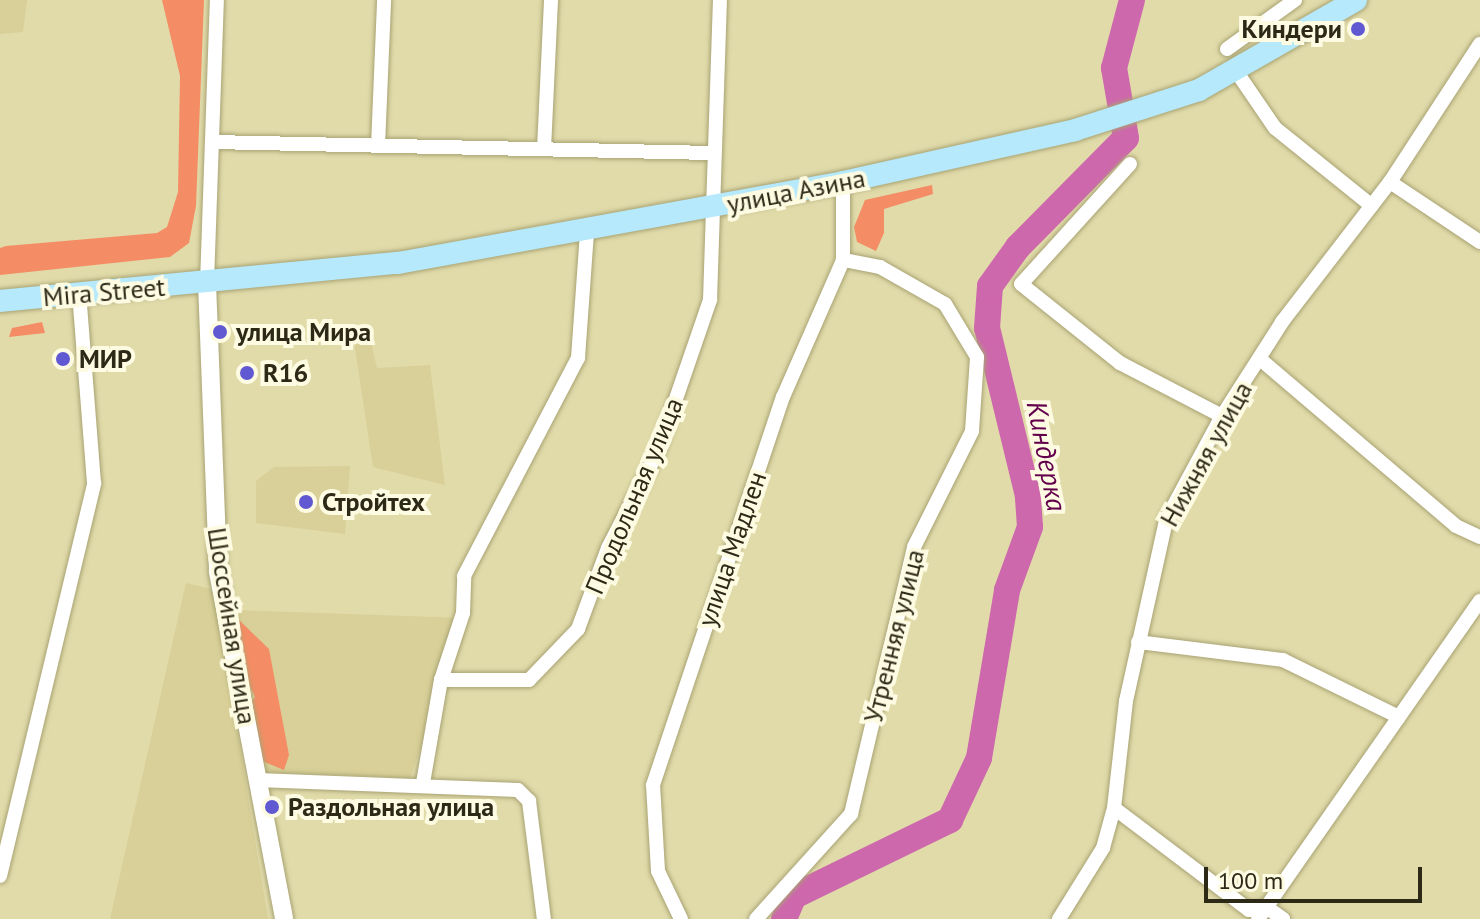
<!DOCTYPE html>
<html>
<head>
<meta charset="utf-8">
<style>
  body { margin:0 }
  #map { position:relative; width:1480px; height:919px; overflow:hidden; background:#e1dbaa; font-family:"PT Sans",sans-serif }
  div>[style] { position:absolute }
  .built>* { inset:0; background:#d8d098 }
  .green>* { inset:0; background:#f48d65 }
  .river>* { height:26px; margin:-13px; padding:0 13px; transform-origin:13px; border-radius:13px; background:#ce68ac }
  .roads { filter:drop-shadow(0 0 2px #a9a374) drop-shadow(0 0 2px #a9a374) }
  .minor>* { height:14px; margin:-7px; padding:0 7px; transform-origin:7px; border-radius:7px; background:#fff }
  .tertiary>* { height:18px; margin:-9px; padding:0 9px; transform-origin:9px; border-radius:9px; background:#fff }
  .primary>* { height:22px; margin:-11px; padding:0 11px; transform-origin:11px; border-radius:11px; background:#b5e9fb }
  .dots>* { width:22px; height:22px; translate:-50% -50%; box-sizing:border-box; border:4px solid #fefbe3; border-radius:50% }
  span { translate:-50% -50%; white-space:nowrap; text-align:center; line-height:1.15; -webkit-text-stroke:8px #fefbe3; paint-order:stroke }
  .poi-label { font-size:26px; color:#2c2916; font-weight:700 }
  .right { translate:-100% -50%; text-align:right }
  .left { translate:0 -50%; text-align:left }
  .street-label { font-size:26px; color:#2c2916 }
  .water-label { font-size:28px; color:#63004c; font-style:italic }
  .scale { position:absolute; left:1204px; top:867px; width:218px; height:36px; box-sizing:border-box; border:4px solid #2c2916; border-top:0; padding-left:10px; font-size:24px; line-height:28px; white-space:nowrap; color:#2c2916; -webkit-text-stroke:6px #fefbe3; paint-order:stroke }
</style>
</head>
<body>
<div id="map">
  <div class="built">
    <i style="clip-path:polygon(0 0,27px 0,23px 32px,0 34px)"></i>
    <i style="clip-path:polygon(369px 334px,377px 368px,430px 365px,445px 485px,373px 467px,353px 335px)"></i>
    <i style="clip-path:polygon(350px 466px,345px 534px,256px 523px,256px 481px,274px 467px)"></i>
    <i style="clip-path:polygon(186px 583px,214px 590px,268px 919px,110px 919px)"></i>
    <i style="clip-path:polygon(232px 610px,465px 618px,410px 778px,262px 772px)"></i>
  </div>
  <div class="green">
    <i style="clip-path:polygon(162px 0,204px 0,196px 206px,189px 243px,170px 257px,0 275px,0 248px,6px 246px,157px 233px,167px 227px,178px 192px,180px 76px)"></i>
    <i style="clip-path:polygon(932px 185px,933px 194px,884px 209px,884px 233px,876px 251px,857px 242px,854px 227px,865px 200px)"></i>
    <i style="clip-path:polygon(42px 322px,45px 333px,9px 337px,12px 328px)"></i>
    <i style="clip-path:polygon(236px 617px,269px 649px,289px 755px,284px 770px,257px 759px,250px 704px,255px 697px,238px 662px)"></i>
  </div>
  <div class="river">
    <i style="left:784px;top:919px;width:25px;rotate:-67deg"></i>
    <i style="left:794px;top:896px;width:174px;rotate:-26deg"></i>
    <i style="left:950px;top:820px;width:68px;rotate:-64.9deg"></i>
    <i style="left:979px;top:758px;width:170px;rotate:-80.5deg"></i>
    <i style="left:1007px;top:590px;width:67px;rotate:-69.9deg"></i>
    <i style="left:1030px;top:527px;width:31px;rotate:-94deg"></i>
    <i style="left:1028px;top:496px;width:173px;rotate:-103.7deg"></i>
    <i style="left:987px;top:328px;width:42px;rotate:-85.9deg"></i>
    <i style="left:990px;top:286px;width:48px;rotate:-54.3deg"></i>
    <i style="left:1018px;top:247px;width:153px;rotate:-45.3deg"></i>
    <i style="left:1126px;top:138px;width:71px;rotate:-99.7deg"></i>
    <i style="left:1114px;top:68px;width:70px;rotate:-75.2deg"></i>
  </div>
  <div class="roads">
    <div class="minor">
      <i style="left:1227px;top:49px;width:84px;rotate:-35.8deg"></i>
      <i style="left:1236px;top:71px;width:69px;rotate:55.6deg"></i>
      <i style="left:1275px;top:128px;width:124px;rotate:38.8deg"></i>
      <i style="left:212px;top:142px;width:500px;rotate:1.26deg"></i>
      <i style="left:378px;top:146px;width:146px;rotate:-87.6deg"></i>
      <i style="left:544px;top:149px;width:149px;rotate:-87.3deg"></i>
      <i style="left:1130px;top:164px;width:162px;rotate:132.2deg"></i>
      <i style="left:1021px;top:284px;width:127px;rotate:38.6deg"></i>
      <i style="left:1120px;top:363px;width:115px;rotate:27.5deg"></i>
      <i style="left:1390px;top:182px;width:108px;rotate:33.7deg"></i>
      <i style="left:207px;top:283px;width:283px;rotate:-88deg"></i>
      <i style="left:1260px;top:359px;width:257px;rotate:40.4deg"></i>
      <i style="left:1456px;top:526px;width:26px;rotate:25deg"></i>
      <i style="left:1138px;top:642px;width:146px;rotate:7.1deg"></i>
      <i style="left:1283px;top:660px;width:129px;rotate:26.2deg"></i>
      <i style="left:441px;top:680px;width:88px"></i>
      <i style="left:529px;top:680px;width:71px;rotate:-46.1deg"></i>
      <i style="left:578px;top:629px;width:86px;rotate:-69.7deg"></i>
      <i style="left:608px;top:548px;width:109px;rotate:-62.7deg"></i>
      <i style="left:658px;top:451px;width:160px;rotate:-71deg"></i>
      <i style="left:710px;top:300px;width:300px;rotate:-88.1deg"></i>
      <i style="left:257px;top:780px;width:261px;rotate:2.2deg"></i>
      <i style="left:518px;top:790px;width:16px;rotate:45deg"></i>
      <i style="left:529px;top:801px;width:119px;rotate:82.8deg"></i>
      <i style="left:423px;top:783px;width:105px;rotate:-80.1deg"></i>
      <i style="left:441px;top:680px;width:71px;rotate:-71.8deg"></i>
      <i style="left:463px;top:613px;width:37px;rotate:-88deg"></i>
      <i style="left:464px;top:576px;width:246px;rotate:-62.4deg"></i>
      <i style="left:578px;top:358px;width:127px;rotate:-85.9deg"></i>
      <i style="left:1114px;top:808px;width:169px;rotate:37.1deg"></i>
      <i style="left:1249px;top:910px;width:17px;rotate:-10deg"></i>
      <i style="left:1266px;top:907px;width:21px;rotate:35deg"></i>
      <i style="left:0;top:876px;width:404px;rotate:-76.5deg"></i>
      <i style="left:94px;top:483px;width:190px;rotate:-94.5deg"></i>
      <i style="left:681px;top:919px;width:53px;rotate:-115.6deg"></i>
      <i style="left:658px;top:871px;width:86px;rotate:-93.3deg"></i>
      <i style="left:653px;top:785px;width:409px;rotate:-71.5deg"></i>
      <i style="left:783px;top:397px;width:150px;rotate:-66.3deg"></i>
      <i style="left:843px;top:260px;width:78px;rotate:-90deg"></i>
      <i style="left:756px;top:919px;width:142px;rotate:-47.9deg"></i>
      <i style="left:851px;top:814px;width:274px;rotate:-76.7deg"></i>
      <i style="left:914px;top:547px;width:130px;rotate:-63.4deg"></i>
      <i style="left:972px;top:431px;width:74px;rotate:-86.1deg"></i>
      <i style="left:977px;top:357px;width:62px;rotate:-121.1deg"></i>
      <i style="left:945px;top:304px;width:75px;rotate:-150.4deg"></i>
      <i style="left:880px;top:267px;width:38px;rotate:-169deg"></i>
      <i style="left:1059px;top:919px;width:84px;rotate:-58.2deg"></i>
      <i style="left:1103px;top:848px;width:41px;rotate:-74.6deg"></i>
      <i style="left:1114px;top:808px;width:108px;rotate:-83.6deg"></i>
      <i style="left:1126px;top:701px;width:185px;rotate:-77.5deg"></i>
      <i style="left:1166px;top:520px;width:118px;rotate:-61.7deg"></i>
      <i style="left:1222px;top:416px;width:112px;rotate:-57.4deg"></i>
      <i style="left:1282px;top:322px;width:177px;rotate:-52.4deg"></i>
      <i style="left:1390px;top:182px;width:165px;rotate:-56.9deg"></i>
      <i style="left:1258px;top:919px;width:388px;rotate:-55.1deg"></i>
    </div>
    <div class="tertiary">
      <i style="left:207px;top:283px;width:289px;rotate:87.8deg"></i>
      <i style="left:218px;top:572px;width:353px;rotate:79.2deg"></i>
    </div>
    <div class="primary">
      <i style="left:0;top:301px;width:400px;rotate:-5.5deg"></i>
      <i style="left:398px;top:263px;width:452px;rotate:-10.3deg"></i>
      <i style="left:843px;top:182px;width:238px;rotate:-12.6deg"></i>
      <i style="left:1075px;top:130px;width:130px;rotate:-17.9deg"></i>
      <i style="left:1199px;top:90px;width:181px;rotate:-29.8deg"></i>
    </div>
  </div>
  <div class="dots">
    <i style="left:1358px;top:29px;background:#6159d2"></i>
    <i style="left:220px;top:332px;background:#6159d2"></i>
    <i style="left:63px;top:359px;background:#6159d2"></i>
    <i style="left:247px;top:373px;background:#6159d2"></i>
    <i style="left:306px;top:502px;background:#6159d2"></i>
    <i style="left:272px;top:807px;background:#6159d2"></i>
  </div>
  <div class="poi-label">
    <span class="right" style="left:1342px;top:29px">Киндери</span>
    <span class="left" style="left:236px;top:332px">улица Мира</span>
    <span class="left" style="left:79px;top:359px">МИР</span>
    <span class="left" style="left:263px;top:373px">R16</span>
    <span class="left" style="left:322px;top:502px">Стройтех</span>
    <span class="left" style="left:288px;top:807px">Раздольная улица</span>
  </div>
  <div class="street-label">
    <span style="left:796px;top:191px;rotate:-11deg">улица Азина</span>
    <span style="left:104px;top:292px;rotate:-5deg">Mira Street</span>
    <span style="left:1206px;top:454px;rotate:-61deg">Нижняя улица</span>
    <span style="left:634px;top:496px;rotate:-67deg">Продольная улица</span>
    <span style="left:732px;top:549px;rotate:-71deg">улица Мадлен</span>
    <span style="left:232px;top:626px;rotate:81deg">Шоссейная улица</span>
    <span style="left:894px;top:636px;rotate:-76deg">Утренняя улица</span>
  </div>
  <div class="water-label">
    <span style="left:1047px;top:456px;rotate:79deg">Киндерка</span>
  </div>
  <div class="scale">100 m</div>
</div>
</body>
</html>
